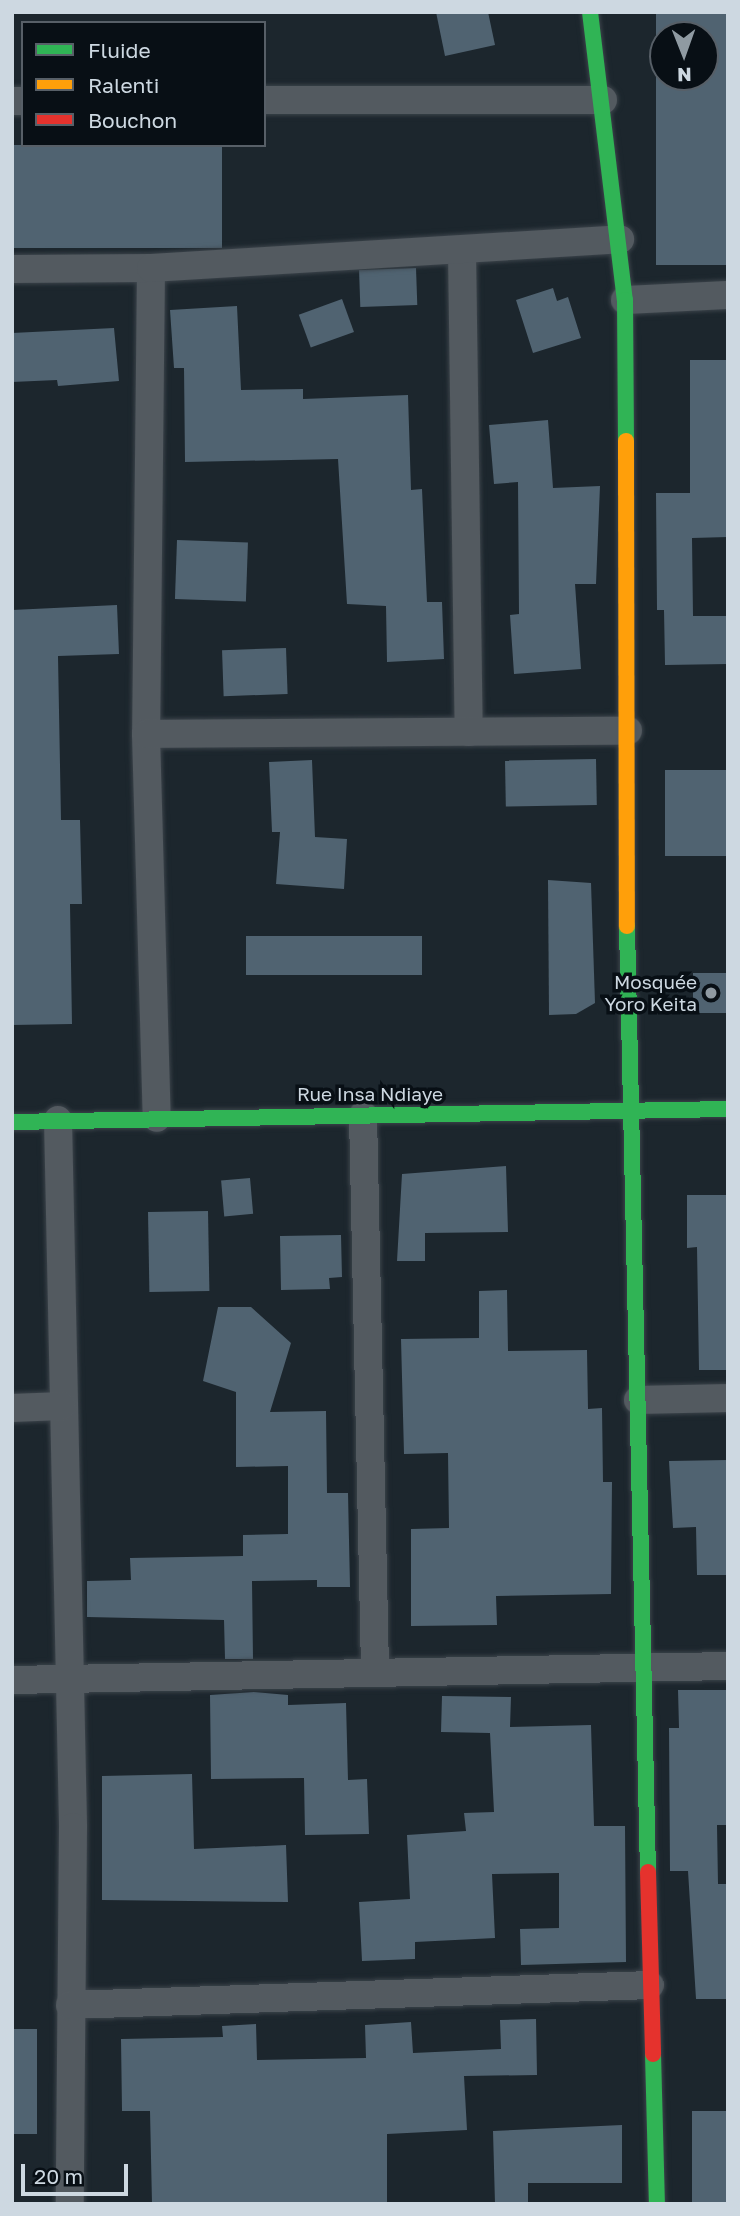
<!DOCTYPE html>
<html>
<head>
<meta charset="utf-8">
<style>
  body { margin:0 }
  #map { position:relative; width:740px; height:2216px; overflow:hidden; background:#1c262d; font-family:"Golos Text",sans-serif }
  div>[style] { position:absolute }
  .building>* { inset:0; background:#506371; transform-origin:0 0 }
  .roads { filter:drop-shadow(0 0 2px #3b434a) drop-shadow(0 0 2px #3b434a) }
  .street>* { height:28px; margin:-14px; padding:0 14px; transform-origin:14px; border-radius:14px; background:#535a60 }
  .fast>* { height:16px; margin:-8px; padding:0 8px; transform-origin:8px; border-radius:8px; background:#30b455 }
  .slow>* { height:16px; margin:-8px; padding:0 8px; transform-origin:8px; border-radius:8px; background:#ff9f0a }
  .jam>* { height:16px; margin:-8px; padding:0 8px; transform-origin:8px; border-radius:8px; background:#e5322d }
  .dots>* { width:19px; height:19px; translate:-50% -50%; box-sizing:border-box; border:4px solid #080f15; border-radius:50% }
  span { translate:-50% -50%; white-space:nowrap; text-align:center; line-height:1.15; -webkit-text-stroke:7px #080f15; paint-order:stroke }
  .poi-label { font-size:19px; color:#cdd8e1 }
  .right { translate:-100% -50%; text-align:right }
  .street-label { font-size:19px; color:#cdd8e1 }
  .frame { position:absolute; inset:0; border:14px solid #cdd8e1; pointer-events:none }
  .legend { position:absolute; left:21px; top:21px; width:245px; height:126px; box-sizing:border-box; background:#080f15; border:2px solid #575f67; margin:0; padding:9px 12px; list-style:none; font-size:21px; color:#cdd8e1 }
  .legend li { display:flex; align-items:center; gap:14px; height:35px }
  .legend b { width:35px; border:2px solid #575f67 }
  .north { position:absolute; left:649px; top:21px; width:70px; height:70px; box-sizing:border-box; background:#080f15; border:2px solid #575f67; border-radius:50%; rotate:179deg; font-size:19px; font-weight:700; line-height:28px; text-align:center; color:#cdd8e1 }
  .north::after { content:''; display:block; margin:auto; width:24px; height:32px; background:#8f9aa2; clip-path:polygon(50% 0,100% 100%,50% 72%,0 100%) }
  .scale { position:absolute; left:21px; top:2164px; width:107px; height:32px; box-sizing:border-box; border:4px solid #cdd8e1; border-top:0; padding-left:9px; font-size:21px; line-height:24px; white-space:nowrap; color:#cdd8e1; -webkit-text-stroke:5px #080f15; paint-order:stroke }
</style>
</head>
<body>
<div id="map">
  <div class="building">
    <i style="clip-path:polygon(436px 12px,488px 12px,495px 45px,445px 56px)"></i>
    <i style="clip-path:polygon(evenodd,656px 12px,728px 12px,728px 265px,656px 265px,656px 12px,663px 35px,705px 35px,705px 77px,663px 77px,663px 35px)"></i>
    <i style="left:12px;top:145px;width:210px;height:103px"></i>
    <i style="left:416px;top:268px;width:37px;height:57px;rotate:88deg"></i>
    <i style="clip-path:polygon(553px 288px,557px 301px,568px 297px,581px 338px,533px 353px,516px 300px)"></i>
    <i style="left:342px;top:299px;width:35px;height:46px;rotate:70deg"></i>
    <i style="clip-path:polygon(237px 306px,241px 390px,303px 389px,303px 399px,408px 395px,411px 490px,422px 489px,427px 602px,442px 602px,444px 659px,387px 662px,386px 606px,347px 604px,338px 459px,185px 462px,184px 368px,174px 368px,170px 310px)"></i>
    <i style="clip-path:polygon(114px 328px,119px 381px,58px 386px,57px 380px,12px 382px,12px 333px)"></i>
    <i style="clip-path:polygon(690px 360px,728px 360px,728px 537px,692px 538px,693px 616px,728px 616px,728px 664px,665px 665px,664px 610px,657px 610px,656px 493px,690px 493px)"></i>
    <i style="clip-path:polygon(548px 420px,553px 488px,600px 486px,596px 584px,575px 584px,581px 669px,514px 674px,510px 615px,519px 614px,518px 482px,494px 484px,489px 425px)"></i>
    <i style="left:177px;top:540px;width:71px;height:59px;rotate:2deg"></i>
    <i style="clip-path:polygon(117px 605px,119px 654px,58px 656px,61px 820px,80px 820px,82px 904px,70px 904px,72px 1024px,12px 1025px,12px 610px)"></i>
    <i style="left:286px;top:648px;width:46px;height:64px;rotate:88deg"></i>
    <i style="left:596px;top:759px;width:46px;height:91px;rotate:89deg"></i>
    <i style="clip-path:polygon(312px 760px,315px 837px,347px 839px,344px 889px,276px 884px,280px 832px,272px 832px,269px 762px)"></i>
    <i style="left:728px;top:770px;width:86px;height:63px;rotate:90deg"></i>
    <i style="clip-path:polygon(548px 880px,591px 883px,595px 1003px,576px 1014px,549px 1015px)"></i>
    <i style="left:422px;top:936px;width:39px;height:176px;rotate:90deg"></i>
    <i style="left:728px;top:973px;width:40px;height:35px;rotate:90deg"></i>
    <i style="clip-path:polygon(506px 1166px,508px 1232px,425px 1233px,425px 1261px,397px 1261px,402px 1174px)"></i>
    <i style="left:250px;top:1178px;width:36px;height:29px;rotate:85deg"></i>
    <i style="clip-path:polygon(687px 1195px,728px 1195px,728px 1370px,699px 1370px,697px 1247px,687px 1248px)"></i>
    <i style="left:208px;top:1211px;width:80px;height:60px;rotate:89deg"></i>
    <i style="clip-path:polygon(341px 1235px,342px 1277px,329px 1278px,330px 1289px,281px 1290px,280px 1236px)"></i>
    <i style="clip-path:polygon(507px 1290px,508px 1351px,587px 1350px,588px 1409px,602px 1408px,603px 1482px,612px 1482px,611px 1594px,496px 1596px,497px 1625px,411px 1626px,411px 1529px,449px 1528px,448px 1453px,404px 1454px,401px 1339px,479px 1338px,479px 1291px)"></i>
    <i style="clip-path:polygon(218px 1307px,251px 1307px,291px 1343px,270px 1412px,326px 1411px,327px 1493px,348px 1493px,350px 1587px,317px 1587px,317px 1580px,252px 1581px,253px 1659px,225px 1659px,224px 1620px,87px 1617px,87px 1581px,131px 1580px,130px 1558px,243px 1556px,243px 1535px,288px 1534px,288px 1466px,236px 1467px,236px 1392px,203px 1381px)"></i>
    <i style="clip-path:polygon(728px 1460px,728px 1575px,697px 1575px,696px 1527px,673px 1528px,669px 1461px)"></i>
    <i style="clip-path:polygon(678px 1690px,728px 1690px,728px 1825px,717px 1825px,718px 1884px,728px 1884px,728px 1999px,696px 1999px,688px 1871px,670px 1871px,669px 1728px,679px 1728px)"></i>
    <i style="clip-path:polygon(254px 1692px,288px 1695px,288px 1705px,346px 1703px,348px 1780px,367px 1779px,369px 1834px,305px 1835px,304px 1778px,211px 1779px,210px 1695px)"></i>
    <i style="clip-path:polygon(442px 1696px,511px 1697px,510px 1727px,591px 1725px,594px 1826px,625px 1826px,626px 1962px,521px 1965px,520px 1929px,559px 1928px,559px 1873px,492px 1874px,495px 1938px,415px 1942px,415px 1959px,362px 1961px,359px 1902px,410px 1899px,407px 1835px,466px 1831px,464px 1813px,494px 1812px,490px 1733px,441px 1732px)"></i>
    <i style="clip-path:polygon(192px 1774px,194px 1849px,286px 1845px,288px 1902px,102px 1900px,102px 1776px)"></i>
    <i style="clip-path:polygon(536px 2019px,537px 2075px,464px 2076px,467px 2130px,387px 2134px,387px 2203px,152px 2204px,150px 2111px,122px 2111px,121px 2039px,223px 2037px,222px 2026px,256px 2024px,257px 2060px,366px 2058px,365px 2025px,411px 2022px,413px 2053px,501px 2049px,500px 2020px)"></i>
    <i style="left:12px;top:2029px;width:25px;height:105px"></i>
    <i style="left:728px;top:2111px;width:93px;height:36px;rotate:90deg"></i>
    <i style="clip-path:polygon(622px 2125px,622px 2183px,528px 2183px,528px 2204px,495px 2204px,493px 2131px)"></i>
  </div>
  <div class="roads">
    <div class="street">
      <i style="left:264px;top:100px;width:339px"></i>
      <i style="left:12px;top:101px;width:11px"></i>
      <i style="left:462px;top:250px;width:482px;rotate:89.2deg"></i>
      <i style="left:151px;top:268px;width:466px;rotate:90.6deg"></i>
      <i style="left:146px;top:734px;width:384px;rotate:88.4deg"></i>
      <i style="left:12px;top:269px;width:139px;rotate:-0.4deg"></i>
      <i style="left:151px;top:268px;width:470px;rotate:-3.5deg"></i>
      <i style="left:625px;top:300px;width:103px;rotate:-2.8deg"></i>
      <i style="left:146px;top:734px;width:482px;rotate:-0.4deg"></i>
      <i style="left:363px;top:1115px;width:555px;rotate:88.76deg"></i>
      <i style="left:58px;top:1120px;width:707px;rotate:88.78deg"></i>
      <i style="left:73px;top:1827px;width:377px;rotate:90.5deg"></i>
      <i style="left:638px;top:1400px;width:90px;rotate:-1.3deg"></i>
      <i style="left:12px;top:1408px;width:50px;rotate:-2.3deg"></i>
      <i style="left:12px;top:1680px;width:716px;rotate:-1.12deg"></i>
      <i style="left:70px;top:2005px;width:580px;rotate:-1.97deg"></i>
    </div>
    <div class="fast">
      <i style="left:590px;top:12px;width:290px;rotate:83.1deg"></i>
      <i style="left:625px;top:300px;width:141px;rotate:89.6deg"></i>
      <i style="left:627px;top:926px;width:946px;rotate:88.73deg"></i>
      <i style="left:12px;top:1122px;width:716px;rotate:-1.04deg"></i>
      <i style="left:653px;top:2054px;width:150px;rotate:88.5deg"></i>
    </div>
    <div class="slow">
      <i style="left:626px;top:441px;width:485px;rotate:89.9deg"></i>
    </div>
    <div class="jam">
      <i style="left:648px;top:1872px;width:182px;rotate:88.4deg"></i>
    </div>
  </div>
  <div class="dots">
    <i style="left:711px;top:993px;background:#8f9aa2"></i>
  </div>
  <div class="poi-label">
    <span class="right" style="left:697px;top:993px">Mosquée<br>Yoro Keita</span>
  </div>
  <div class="street-label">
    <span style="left:370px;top:1094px">Rue Insa Ndiaye</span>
  </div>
  <div class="frame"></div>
  <ul class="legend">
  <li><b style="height:9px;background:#30b455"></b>Fluide</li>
  <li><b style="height:9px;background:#ff9f0a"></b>Ralenti</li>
  <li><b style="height:9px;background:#e5322d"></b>Bouchon</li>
  </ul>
  <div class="north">N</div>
  <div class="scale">20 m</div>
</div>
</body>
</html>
